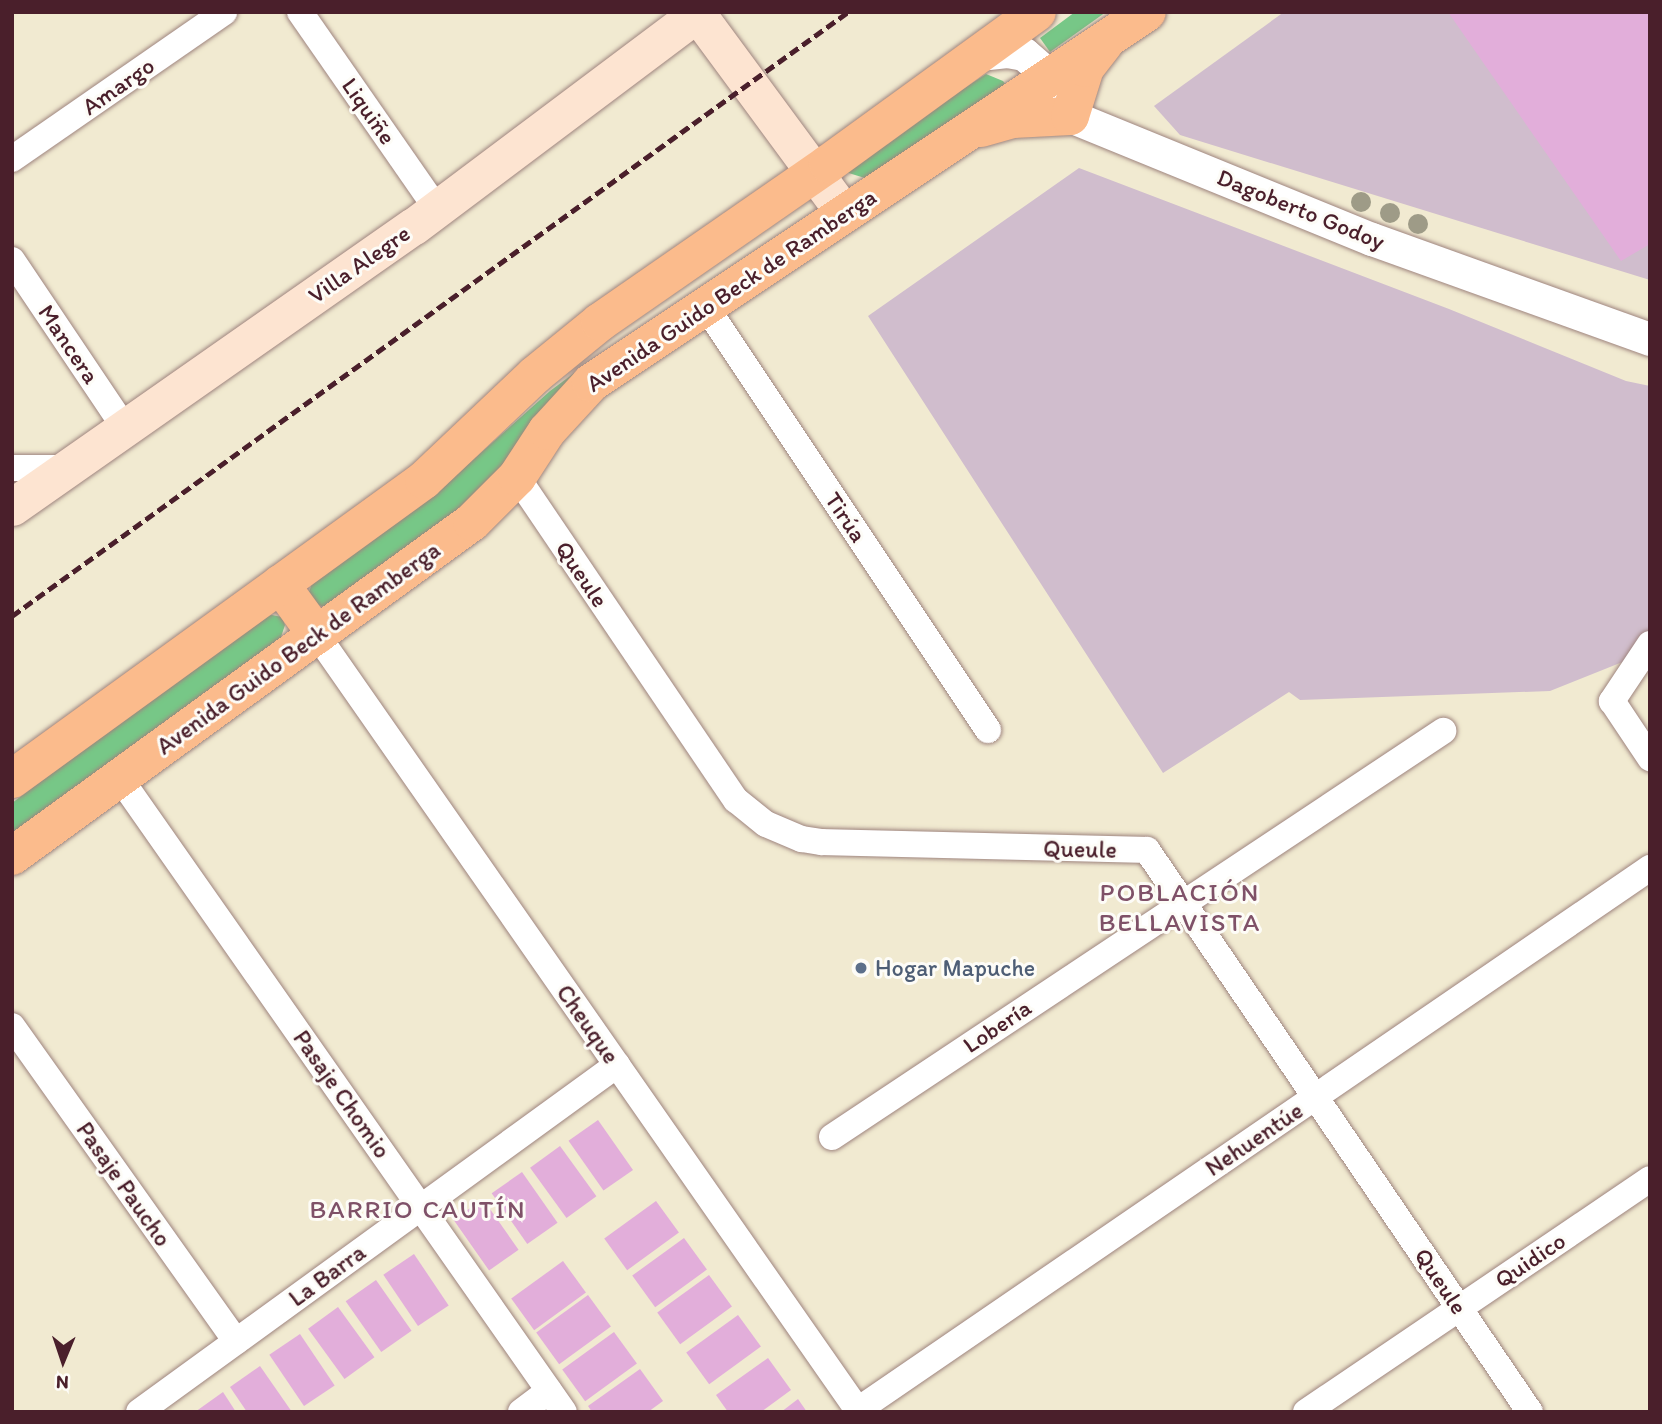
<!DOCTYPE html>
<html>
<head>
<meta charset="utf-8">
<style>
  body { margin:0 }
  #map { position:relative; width:1662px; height:1424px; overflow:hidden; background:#f1ead1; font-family:Itim,sans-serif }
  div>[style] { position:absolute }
  .industrial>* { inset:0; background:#d0bdcd }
  .green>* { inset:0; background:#77c787 }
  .building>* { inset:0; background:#e2aeda; transform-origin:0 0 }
  .roads { filter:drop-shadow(0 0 2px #9e847e) drop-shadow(0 0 2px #9e847e) }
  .minor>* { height:26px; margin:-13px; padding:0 13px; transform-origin:13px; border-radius:13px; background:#fff }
  .tertiary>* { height:33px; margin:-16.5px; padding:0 16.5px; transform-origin:16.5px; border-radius:16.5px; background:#fff }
  .secondary>* { height:37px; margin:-18.5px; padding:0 18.5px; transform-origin:18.5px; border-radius:18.5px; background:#fde4d1 }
  .primary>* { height:38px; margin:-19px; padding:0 19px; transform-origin:19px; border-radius:19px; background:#fbbb8c }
  .rail>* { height:5px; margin-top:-2.5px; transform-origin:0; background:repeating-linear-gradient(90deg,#4a1f2b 0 10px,transparent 0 15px) }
  .trees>* { width:20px; height:20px; margin:-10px; border-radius:50%; background:#9e9b87 }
  .dots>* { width:19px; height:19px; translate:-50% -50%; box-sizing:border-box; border:4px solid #fdfcf7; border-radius:50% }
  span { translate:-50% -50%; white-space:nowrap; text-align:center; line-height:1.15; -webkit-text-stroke:6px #fdfcf7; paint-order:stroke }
  .street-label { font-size:24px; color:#4a1f2b }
  .service-label { font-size:24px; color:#4e5e75 }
  .left { translate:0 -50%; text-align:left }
  .neighbourhood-label { font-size:26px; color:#7f5168; letter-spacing:2px }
  .frame { position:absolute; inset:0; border:14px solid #4a1f2b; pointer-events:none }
  .north { position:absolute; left:28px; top:1326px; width:70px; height:70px; -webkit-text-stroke:5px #fdfcf7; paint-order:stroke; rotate:182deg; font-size:19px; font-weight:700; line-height:28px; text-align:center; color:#4a1f2b }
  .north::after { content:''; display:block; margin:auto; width:24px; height:32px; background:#4a1f2b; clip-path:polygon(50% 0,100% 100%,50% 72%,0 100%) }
</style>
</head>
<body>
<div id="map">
  <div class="industrial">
    <i style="clip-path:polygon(1284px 12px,1650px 12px,1650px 280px,1180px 135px,1154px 106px)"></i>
    <i style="clip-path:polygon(1079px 168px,1449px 309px,1626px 381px,1650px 386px,1650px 651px,1550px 691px,1300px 700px,1289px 692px,1163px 773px,868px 316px)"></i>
  </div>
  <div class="green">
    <i style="clip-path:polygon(1075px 12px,1106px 12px,1050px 52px,1040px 38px)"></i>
    <i style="clip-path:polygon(986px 74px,1003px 81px,1007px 86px,868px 179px,839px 170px)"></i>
    <i style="clip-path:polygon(593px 359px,471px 503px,326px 607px,317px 605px,309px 592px,312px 583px,466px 466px,550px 391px)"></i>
    <i style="clip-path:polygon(272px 615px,282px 617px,285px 625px,280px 640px,12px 834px,12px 803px,263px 616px)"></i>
  </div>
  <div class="building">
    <i style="clip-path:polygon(1448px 12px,1650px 12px,1650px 244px,1621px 261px)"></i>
    <i style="left:598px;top:1120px;width:61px;height:36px;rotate:55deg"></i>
    <i style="left:560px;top:1146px;width:62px;height:37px;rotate:54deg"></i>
    <i style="left:522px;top:1172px;width:62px;height:37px;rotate:55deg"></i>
    <i style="left:483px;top:1199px;width:62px;height:36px;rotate:55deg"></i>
    <i style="left:656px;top:1201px;width:39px;height:64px;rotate:54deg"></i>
    <i style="left:684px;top:1238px;width:39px;height:64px;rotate:54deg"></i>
    <i style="left:414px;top:1254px;width:62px;height:37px;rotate:56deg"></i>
    <i style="left:563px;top:1261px;width:39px;height:64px;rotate:54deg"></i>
    <i style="left:709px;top:1275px;width:39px;height:64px;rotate:54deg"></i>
    <i style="left:376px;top:1280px;width:62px;height:37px;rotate:55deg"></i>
    <i style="left:588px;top:1295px;width:39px;height:64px;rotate:54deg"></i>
    <i style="left:338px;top:1307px;width:62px;height:37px;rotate:54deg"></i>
    <i style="left:738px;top:1315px;width:39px;height:64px;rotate:54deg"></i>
    <i style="left:614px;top:1332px;width:39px;height:64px;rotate:54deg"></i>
    <i style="left:300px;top:1334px;width:62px;height:37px;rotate:56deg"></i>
    <i style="clip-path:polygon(768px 1358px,791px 1390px,761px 1412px,728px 1412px,716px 1395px)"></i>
    <i style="clip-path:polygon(260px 1366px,292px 1412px,247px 1412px,230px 1387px)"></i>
    <i style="clip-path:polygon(640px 1369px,663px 1401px,648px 1412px,592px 1412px,588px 1406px)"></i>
    <i style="clip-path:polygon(223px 1392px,236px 1412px,195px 1412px)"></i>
    <i style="clip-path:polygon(798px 1399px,807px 1412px,781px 1412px)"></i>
  </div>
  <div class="roads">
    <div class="minor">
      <i style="left:300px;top:12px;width:240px;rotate:55.2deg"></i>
      <i style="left:12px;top:159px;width:258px;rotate:-34.7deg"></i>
      <i style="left:12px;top:260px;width:202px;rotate:56.1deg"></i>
      <i style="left:704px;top:304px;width:512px;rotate:56.31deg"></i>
      <i style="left:12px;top:468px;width:54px"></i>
      <i style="left:517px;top:477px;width:390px;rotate:55.9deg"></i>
      <i style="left:736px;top:800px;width:38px;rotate:39deg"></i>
      <i style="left:766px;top:824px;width:39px;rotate:23deg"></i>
      <i style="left:802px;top:839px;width:20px;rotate:9deg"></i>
      <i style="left:822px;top:842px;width:325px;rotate:1.4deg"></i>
      <i style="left:1147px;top:850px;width:680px;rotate:55.73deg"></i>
      <i style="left:317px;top:635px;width:947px;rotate:55.1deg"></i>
      <i style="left:1650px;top:644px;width:69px;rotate:123.7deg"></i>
      <i style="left:1612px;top:701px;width:69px;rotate:56.3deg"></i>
      <i style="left:119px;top:777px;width:775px;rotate:54.98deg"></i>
      <i style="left:12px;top:1026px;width:387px;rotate:54.6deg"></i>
      <i style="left:832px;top:1137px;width:734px;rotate:-33.6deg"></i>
      <i style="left:858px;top:1410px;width:960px;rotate:-34.39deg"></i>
      <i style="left:139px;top:1412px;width:591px;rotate:-35.98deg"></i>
      <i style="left:521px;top:1412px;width:35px;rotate:-37deg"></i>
      <i style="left:1306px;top:1412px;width:415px;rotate:-34.1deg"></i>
    </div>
    <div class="tertiary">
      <i style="left:979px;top:54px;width:28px;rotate:-6deg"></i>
      <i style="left:1007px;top:51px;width:17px;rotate:10deg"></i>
      <i style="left:1024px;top:54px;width:32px;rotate:41deg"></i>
      <i style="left:1048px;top:75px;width:47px;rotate:61.8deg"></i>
      <i style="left:1070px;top:116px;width:326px;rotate:22.2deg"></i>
      <i style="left:1372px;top:239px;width:295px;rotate:19.8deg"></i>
    </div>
    <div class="secondary">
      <i style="left:696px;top:12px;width:250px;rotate:53.6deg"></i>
      <i style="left:12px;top:507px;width:490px;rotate:-35deg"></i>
      <i style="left:414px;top:226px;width:356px;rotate:-36.9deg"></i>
    </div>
    <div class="primary">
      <i style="left:981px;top:128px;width:33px;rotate:-16deg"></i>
      <i style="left:1013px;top:119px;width:57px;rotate:-3deg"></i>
      <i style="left:1070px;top:116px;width:50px;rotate:-72.6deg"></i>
      <i style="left:1085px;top:68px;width:31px;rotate:-52deg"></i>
      <i style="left:280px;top:584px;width:63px;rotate:54deg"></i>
      <i style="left:12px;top:779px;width:509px;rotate:-35.97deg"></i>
      <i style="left:424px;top:480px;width:153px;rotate:-43.4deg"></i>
      <i style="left:535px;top:375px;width:84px;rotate:-39.2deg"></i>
      <i style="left:600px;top:322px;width:277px;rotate:-34.7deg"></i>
      <i style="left:828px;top:164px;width:258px;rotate:-36deg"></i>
      <i style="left:12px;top:856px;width:568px;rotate:-35.98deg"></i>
      <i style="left:472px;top:522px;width:64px;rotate:-45deg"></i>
      <i style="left:517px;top:477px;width:55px;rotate:-56.9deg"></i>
      <i style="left:547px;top:431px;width:65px;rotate:-47.5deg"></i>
      <i style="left:591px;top:383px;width:668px;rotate:-33.71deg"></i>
    </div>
  </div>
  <div class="rail">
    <i style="left:12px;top:616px;width:1031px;rotate:-35.85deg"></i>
  </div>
  <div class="trees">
    <i style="left:1361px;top:202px"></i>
    <i style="left:1390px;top:213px"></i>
    <i style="left:1418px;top:224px"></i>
  </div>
  <div class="dots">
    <i style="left:861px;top:968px;background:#5c6f8a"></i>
  </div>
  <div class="street-label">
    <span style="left:118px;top:86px;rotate:-35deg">Amargo</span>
    <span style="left:369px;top:111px;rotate:55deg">Liquiñe</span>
    <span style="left:1301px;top:209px;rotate:22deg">Dagoberto Godoy</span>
    <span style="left:359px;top:264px;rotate:-35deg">Villa Alegre</span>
    <span style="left:731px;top:290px;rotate:-34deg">Avenida Guido Beck de Ramberga</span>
    <span style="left:69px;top:344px;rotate:56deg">Mancera</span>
    <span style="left:846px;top:517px;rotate:56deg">Tirúa</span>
    <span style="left:582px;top:574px;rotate:56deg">Queule</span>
    <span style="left:298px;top:648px;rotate:-36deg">Avenida Guido Beck de Ramberga</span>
    <span style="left:1080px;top:849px;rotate:1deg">Queule</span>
    <span style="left:588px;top:1024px;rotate:55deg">Cheuque</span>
    <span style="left:997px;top:1026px;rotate:-34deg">Lobería</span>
    <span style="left:342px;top:1094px;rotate:55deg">Pasaje Chomio</span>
    <span style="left:1254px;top:1139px;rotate:-34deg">Nehuentúe</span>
    <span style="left:124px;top:1184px;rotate:55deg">Pasaje Paucho</span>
    <span style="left:1530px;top:1260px;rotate:-34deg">Quidico</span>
    <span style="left:327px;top:1275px;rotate:-36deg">La Barra</span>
    <span style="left:1441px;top:1281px;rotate:56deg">Queule</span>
  </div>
  <div class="service-label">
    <span class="left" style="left:875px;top:968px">Hogar Mapuche</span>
  </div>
  <div class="neighbourhood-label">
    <span style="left:1180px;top:908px">POBLACIÓN<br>BELLAVISTA</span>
    <span style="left:418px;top:1210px">BARRIO CAUTÍN</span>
  </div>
  <div class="frame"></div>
  <div class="north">N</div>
</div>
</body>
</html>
